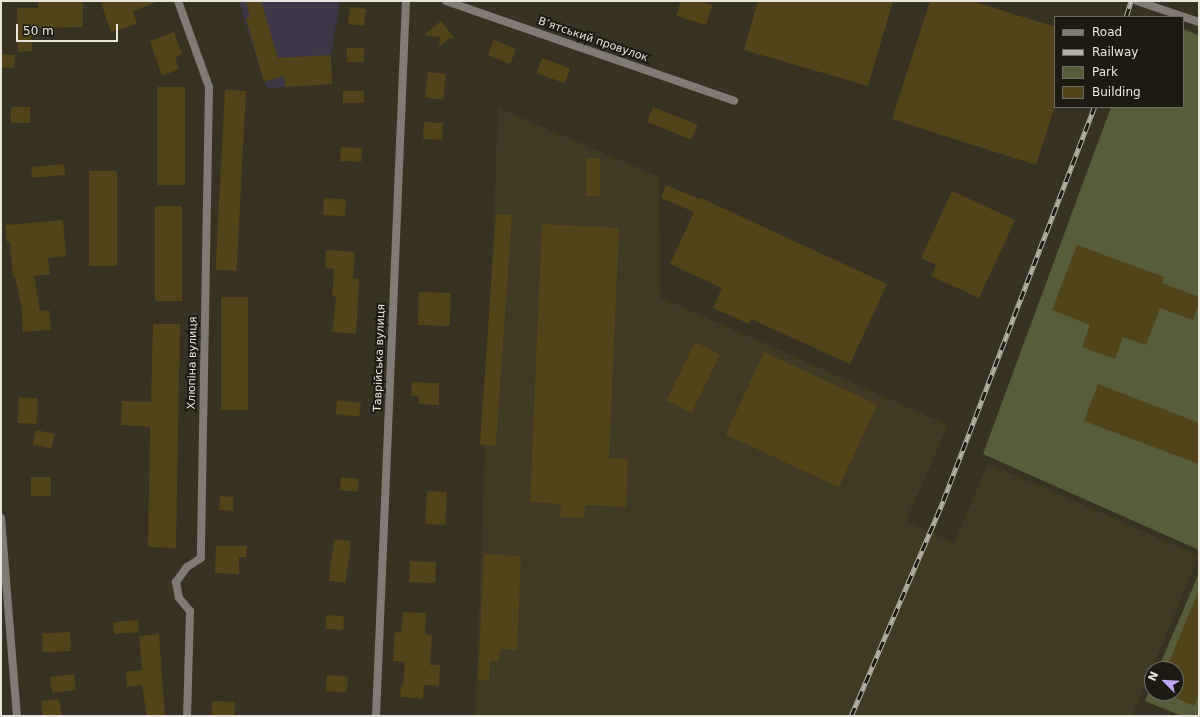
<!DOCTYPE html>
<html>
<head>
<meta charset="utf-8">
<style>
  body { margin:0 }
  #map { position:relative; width:1200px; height:717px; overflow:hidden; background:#373223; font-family:"DejaVu Sans",sans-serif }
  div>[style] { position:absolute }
  .built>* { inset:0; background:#403924 }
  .education>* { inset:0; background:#3c3647 }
  .green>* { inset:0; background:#575c3b }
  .building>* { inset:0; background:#514418; transform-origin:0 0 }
  .minor>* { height:8px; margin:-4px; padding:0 4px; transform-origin:4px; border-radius:4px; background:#817a75 }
  .tertiary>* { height:8px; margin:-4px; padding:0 4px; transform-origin:4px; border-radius:4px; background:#817a75 }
  .rail>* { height:4.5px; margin-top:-2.25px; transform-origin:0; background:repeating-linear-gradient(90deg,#1c1a13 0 9px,#b2afa4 0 18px); box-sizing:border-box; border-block:1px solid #b2afa4 }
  span { translate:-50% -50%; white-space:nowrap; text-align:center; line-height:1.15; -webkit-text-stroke:4px #1c1a13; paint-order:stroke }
  .street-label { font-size:11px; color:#e8e5dc }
  .frame { position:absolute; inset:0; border:2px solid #e8e5dc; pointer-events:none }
  .legend { position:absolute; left:1054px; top:16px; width:130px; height:92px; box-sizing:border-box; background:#1c1a13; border:1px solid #6e6b63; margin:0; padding:5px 7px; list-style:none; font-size:12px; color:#e8e5dc }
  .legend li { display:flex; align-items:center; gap:8px; height:20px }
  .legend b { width:20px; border:1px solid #6e6b63 }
  .north { position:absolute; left:1144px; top:661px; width:40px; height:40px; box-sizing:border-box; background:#1c1a13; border:1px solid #6e6b63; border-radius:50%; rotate:294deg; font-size:11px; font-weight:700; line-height:16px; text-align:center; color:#e8e5dc }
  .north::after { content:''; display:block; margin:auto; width:14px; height:18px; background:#c2a8f3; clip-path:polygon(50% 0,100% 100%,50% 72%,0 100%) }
  .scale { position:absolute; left:16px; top:24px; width:102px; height:18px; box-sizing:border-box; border:2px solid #e8e5dc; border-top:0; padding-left:5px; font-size:12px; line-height:14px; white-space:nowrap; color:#e8e5dc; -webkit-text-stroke:3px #1c1a13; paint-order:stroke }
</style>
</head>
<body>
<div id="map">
  <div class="built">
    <i style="clip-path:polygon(498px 108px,659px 177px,660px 297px,948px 425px,906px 521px,954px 543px,988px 463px,1199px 556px,1132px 716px,475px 716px)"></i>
  </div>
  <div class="education">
    <i style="clip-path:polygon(239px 1px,340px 1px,331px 55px,332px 84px,268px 88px,264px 82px)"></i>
  </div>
  <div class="green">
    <i style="clip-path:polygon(1183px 29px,1199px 35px,1199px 550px,983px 454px,1111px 107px,1183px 107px)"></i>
    <i style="clip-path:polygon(1199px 573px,1199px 716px,1182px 716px,1145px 701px,1152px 684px,1152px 693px,1176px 693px,1176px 669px,1158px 669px)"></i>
  </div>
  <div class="building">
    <i style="clip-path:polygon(38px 1px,83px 1px,83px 27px,31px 28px,32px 51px,18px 52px,17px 8px,38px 8px)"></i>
    <i style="clip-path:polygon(107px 1px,157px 1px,157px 2px,133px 11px,137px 24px,111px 32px,101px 3px)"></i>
    <i style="clip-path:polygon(246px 1px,261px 1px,278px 58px,331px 55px,332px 84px,285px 87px,284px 76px,264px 82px,246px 18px,250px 17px)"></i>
    <i style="clip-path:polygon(681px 1px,700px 1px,712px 5px,706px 25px,676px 16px)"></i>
    <i style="clip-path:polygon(758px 1px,893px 1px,868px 86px,744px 50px)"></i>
    <i style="clip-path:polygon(930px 1px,972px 1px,1055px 27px,1055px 106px,1036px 165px,892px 119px)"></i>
    <i style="left:350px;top:7px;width:16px;height:17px;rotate:7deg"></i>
    <i style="clip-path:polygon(441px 21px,455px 39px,450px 38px,439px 47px,440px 37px,424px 35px)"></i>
    <i style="clip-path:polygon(174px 32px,182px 54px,175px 57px,179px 69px,162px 76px,150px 41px)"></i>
    <i style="left:494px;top:40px;width:24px;height:16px;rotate:22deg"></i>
    <i style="left:347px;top:48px;width:17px;height:14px"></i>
    <i style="left:1px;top:54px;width:14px;height:13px;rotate:4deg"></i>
    <i style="left:542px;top:58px;width:30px;height:16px;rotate:20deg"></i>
    <i style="left:428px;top:72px;width:18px;height:26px;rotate:6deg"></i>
    <i style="left:157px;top:87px;width:28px;height:98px"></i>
    <i style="left:225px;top:90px;width:21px;height:180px;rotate:3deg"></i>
    <i style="left:343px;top:91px;width:21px;height:12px"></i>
    <i style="left:30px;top:107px;width:16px;height:19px;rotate:90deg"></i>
    <i style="left:653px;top:107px;width:48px;height:16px;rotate:22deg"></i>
    <i style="left:424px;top:122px;width:19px;height:17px;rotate:3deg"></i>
    <i style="left:341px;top:147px;width:21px;height:14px;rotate:3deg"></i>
    <i style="left:586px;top:158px;width:14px;height:38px"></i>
    <i style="left:64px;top:164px;width:11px;height:33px;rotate:85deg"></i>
    <i style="left:89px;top:171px;width:28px;height:95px"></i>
    <i style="clip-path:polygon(666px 185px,700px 199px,701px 198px,887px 284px,850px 364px,751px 319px,749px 324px,713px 308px,722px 288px,670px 264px,694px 212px,661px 198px)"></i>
    <i style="clip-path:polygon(952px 191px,1015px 220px,979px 298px,931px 276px,936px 265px,921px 258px)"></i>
    <i style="left:324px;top:198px;width:22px;height:17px;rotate:3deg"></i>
    <i style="left:155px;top:206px;width:27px;height:95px"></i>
    <i style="left:496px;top:214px;width:16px;height:231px;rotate:4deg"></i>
    <i style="clip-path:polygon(63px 220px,66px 256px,48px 258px,50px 274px,34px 276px,40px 311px,49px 310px,51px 330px,23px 332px,21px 304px,15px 277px,13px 278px,10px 242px,7px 242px,5px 225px)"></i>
    <i style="clip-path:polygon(542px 224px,619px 228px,609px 458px,628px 459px,626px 507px,585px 505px,584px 518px,560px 517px,561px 504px,530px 502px)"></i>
    <i style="clip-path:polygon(1077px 245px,1164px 277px,1162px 283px,1199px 297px,1199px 304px,1193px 320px,1160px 308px,1146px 345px,1123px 337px,1115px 359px,1082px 347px,1090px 325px,1052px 310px)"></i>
    <i style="clip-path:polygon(326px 250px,355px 252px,353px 278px,359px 279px,356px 334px,332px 332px,336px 296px,332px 296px,334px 269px,325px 268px)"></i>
    <i style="left:419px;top:292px;width:32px;height:33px;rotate:2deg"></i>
    <i style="left:221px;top:297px;width:27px;height:113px"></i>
    <i style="clip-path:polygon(153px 324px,180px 324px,176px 548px,148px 547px,150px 427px,121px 425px,122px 401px,151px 402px)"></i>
    <i style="left:695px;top:342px;width:28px;height:65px;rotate:26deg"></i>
    <i style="left:764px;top:352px;width:125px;height:91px;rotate:25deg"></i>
    <i style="clip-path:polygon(412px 382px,439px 383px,439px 405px,419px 404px,419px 396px,411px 396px)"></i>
    <i style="clip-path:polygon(1098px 384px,1199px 423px,1199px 464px,1084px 421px)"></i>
    <i style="left:19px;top:397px;width:19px;height:26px;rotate:3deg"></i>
    <i style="left:337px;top:400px;width:24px;height:14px;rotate:7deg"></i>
    <i style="left:36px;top:430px;width:19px;height:15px;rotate:12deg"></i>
    <i style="left:51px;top:477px;width:19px;height:20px;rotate:90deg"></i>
    <i style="left:341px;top:477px;width:18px;height:13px;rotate:6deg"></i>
    <i style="left:427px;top:491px;width:20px;height:33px;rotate:3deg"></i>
    <i style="left:220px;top:496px;width:14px;height:14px;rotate:4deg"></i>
    <i style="left:334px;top:539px;width:17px;height:42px;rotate:7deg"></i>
    <i style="clip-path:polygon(216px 546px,247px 546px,246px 557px,239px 557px,239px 574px,215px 573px)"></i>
    <i style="clip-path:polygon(484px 554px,521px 556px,517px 650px,500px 649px,499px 662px,490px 661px,489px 681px,478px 680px)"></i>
    <i style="left:410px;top:561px;width:26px;height:21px;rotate:2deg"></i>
    <i style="clip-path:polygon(1199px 590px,1199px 695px,1194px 706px,1176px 698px,1176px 669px,1166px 669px)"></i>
    <i style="clip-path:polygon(403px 612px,426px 613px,425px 634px,432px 635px,430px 665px,440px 665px,439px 686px,424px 685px,423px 699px,400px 697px,401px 686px,403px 686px,405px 662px,393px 661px,395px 632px,401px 633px)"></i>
    <i style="left:326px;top:615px;width:18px;height:14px;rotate:3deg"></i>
    <i style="left:138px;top:620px;width:12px;height:25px;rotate:85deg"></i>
    <i style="left:70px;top:632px;width:19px;height:28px;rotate:87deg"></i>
    <i style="clip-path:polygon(159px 634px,165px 716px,147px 716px,142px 685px,127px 687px,126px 672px,142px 670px,139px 636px)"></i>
    <i style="left:74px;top:674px;width:16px;height:24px;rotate:83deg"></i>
    <i style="left:327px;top:675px;width:21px;height:16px;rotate:5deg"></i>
    <i style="clip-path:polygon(59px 699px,62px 716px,43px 716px,41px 701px)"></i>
    <i style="left:212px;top:701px;width:23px;height:15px;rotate:2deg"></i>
  </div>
  <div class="minor">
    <i style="left:178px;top:1px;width:91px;rotate:70.2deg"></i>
    <i style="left:209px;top:87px;width:471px;rotate:91deg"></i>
    <i style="left:201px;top:558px;width:17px;rotate:147deg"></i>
    <i style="left:187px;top:567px;width:19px;rotate:126deg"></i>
    <i style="left:176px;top:582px;width:16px;rotate:79deg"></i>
    <i style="left:179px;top:598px;width:17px;rotate:50deg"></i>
    <i style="left:190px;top:611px;width:105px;rotate:91.6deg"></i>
    <i style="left:446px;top:1px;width:305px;rotate:19.1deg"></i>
    <i style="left:1px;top:518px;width:199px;rotate:85.4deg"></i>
    <i style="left:376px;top:716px;width:716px;rotate:-87.6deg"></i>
  </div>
  <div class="tertiary">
    <i style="left:1137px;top:1px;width:65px;rotate:18.7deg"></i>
  </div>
  <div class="rail">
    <i style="left:1126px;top:17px;width:17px;rotate:-73deg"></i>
    <i style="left:851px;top:716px;width:234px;rotate:-66.8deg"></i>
    <i style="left:943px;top:501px;width:422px;rotate:-69deg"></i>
  </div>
  <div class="street-label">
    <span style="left:593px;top:40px;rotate:19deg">В’ятський провулок</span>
    <span style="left:380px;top:358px;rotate:-88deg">Таврійська вулиця</span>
    <span style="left:193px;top:363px;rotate:-89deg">Хлюпіна вулиця</span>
  </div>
  <div class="frame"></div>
  <ul class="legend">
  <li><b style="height:5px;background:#817a75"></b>Road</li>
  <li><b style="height:5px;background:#b2afa4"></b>Railway</li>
  <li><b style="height:11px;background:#575c3b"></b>Park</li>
  <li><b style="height:11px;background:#514418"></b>Building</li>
  </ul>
  <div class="north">N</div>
  <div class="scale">50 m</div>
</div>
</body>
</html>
